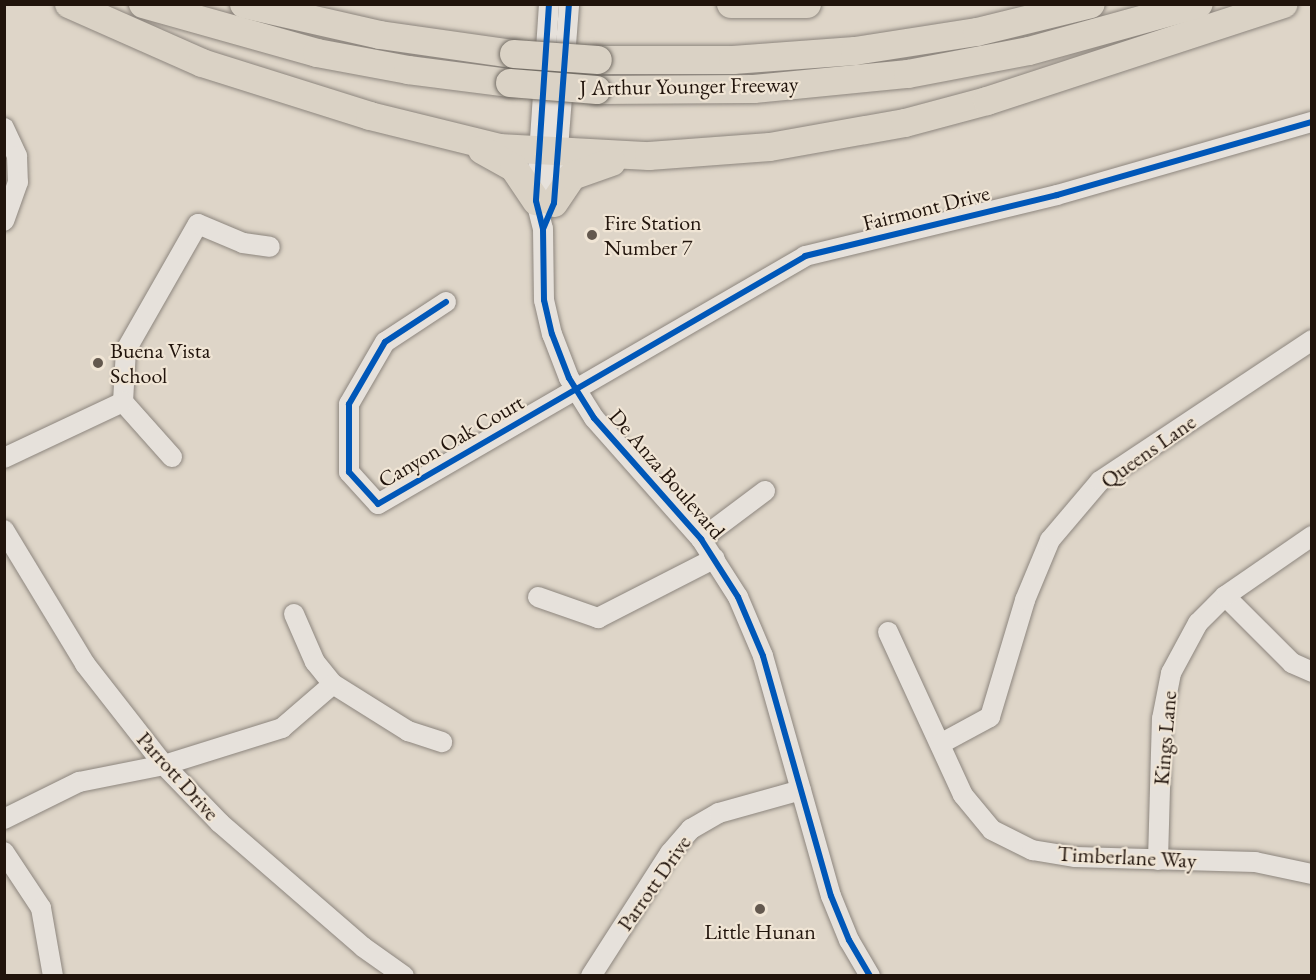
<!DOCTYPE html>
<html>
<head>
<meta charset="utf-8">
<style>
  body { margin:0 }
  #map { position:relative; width:1316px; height:980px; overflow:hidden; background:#ded5c8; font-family:"EB Garamond",serif }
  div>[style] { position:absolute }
  .roads { filter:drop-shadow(0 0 2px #8d867e) drop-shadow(0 0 2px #8d867e) }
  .minor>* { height:20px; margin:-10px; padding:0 10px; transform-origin:10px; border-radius:10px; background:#e6e1db }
  .highway>* { height:28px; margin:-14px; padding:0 14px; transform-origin:14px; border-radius:14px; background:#dad2c5 }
  .bridges { filter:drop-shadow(0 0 2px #726c64) drop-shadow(0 0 2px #726c64) }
  .highway-bridge>* { height:28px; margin:-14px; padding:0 14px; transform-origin:14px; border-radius:14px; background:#dad2c5 }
  .cycleway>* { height:6px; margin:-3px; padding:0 3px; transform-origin:3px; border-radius:3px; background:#0057b8 }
  .dots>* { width:16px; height:16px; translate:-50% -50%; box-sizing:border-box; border:3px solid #f0e5d5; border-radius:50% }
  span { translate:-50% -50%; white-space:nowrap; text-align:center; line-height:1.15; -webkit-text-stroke:4.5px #f0e5d5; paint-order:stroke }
  .street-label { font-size:22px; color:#21140c }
  .poi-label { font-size:22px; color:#21140c }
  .left { translate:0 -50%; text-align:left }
  .frame { position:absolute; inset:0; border:6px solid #21140c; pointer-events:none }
</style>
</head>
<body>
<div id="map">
  <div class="roads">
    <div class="minor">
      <i style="left:549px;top:4px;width:197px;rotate:93.8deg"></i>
      <i style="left:536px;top:201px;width:29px;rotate:76deg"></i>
      <i style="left:543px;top:229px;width:71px;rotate:89.2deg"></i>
      <i style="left:544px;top:300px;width:35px;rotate:77deg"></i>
      <i style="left:552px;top:334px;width:47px;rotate:68.9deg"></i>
      <i style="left:569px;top:378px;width:47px;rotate:58deg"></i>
      <i style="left:594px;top:418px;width:162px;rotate:48.5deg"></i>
      <i style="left:701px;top:539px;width:69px;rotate:57.5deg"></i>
      <i style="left:738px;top:597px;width:64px;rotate:67deg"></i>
      <i style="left:763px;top:656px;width:249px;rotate:74.2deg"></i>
      <i style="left:831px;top:896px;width:48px;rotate:67.8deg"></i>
      <i style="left:849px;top:940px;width:42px;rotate:59.7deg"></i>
      <i style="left:4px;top:128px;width:31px;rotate:65deg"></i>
      <i style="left:17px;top:156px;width:26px;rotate:88deg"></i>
      <i style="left:18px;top:182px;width:41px;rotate:109.7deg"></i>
      <i style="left:554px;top:201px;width:198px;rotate:-85.6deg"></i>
      <i style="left:446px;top:302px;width:73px;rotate:146.7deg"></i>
      <i style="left:385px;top:342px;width:72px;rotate:120.1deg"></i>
      <i style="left:349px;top:404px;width:68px;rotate:90deg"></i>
      <i style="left:349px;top:472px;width:43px;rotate:47.8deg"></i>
      <i style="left:378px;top:504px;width:494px;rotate:-30.1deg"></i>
      <i style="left:805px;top:256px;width:259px;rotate:-13.6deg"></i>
      <i style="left:1057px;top:195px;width:265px;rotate:-16deg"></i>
      <i style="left:172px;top:457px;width:74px;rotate:-131.7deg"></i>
      <i style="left:123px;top:402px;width:52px;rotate:-86.7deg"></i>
      <i style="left:126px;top:350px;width:145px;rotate:-60.3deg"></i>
      <i style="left:198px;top:224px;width:49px;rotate:22.9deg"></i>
      <i style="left:243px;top:243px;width:27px;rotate:8deg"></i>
      <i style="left:4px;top:458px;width:132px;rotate:-25.2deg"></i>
      <i style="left:4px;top:530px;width:157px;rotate:58.8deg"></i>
      <i style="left:85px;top:664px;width:128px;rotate:52deg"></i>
      <i style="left:164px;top:765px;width:81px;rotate:46deg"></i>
      <i style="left:220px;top:823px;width:189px;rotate:40.9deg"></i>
      <i style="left:363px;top:947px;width:50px;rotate:35.3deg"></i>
      <i style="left:701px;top:539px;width:80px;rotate:-36.9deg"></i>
      <i style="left:1225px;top:596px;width:95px;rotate:45deg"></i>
      <i style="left:1292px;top:663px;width:22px;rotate:24deg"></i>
      <i style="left:538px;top:597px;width:64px;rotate:19.3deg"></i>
      <i style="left:598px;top:618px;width:131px;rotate:-27.1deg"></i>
      <i style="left:294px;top:614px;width:52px;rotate:66.4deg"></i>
      <i style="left:315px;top:662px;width:28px;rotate:51deg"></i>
      <i style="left:333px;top:684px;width:89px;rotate:32.1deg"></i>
      <i style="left:408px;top:731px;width:36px;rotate:18deg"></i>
      <i style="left:888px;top:632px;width:179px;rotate:65.3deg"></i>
      <i style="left:963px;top:795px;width:45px;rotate:50.4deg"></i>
      <i style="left:992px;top:830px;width:45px;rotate:26.6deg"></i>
      <i style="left:1032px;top:850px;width:44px;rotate:9.2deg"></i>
      <i style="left:1075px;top:857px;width:180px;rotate:1.6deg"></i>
      <i style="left:1255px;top:862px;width:58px;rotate:11.9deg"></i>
      <i style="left:940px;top:744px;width:57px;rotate:-28.4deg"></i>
      <i style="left:990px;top:717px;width:122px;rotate:-73.3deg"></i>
      <i style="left:1025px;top:600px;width:65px;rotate:-67.4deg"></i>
      <i style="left:1050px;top:540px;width:77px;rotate:-49.7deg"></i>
      <i style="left:1100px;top:481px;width:255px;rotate:-33.6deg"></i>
      <i style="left:4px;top:819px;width:84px;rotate:-26.3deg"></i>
      <i style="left:79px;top:782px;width:87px;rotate:-11.3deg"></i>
      <i style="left:164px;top:765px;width:124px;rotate:-17.4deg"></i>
      <i style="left:282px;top:728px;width:67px;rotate:-40.8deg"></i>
      <i style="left:4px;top:852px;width:67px;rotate:56.5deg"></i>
      <i style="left:41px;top:908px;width:69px;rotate:80deg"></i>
      <i style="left:1158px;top:860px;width:141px;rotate:-88.4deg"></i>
      <i style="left:1162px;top:719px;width:47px;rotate:-78.9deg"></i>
      <i style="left:1171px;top:673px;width:57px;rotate:-61.6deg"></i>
      <i style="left:1198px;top:623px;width:38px;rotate:-45deg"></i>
      <i style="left:1225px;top:596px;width:106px;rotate:-34.6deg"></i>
      <i style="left:591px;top:976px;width:146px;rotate:-57.3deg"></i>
      <i style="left:670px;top:853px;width:32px;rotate:-49deg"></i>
      <i style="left:691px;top:829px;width:32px;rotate:-30deg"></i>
      <i style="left:719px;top:813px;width:85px;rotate:-15.7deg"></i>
    </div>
    <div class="highway">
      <i style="left:69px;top:4px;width:145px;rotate:23.9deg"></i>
      <i style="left:202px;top:63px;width:176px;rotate:17.5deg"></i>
      <i style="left:370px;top:116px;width:133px;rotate:13.9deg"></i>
      <i style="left:499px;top:148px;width:150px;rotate:3.1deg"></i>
      <i style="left:649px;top:156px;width:121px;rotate:-4.3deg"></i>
      <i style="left:770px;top:147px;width:137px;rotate:-10.1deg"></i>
      <i style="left:905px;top:123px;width:85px;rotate:-15deg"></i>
      <i style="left:987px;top:101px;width:312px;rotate:-18.1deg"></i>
      <i style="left:143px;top:4px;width:181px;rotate:15.7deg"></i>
      <i style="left:317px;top:53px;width:93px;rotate:10.6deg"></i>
      <i style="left:408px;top:70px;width:103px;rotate:7.3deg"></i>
      <i style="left:244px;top:4px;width:139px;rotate:12.8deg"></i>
      <i style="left:380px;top:35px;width:135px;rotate:8.1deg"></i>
      <i style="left:731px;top:4px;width:76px"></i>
      <i style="left:598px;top:60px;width:135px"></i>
      <i style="left:733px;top:60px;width:122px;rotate:-4.2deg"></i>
      <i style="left:855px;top:51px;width:123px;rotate:-8.9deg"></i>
      <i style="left:977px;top:32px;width:117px;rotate:-13.8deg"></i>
      <i style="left:597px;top:90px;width:157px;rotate:-0.4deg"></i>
      <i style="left:754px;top:89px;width:155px;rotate:-5.6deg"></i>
      <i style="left:908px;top:74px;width:123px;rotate:-10.8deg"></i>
      <i style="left:1029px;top:51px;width:176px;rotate:-15.5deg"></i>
      <i style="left:482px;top:150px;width:37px;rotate:29deg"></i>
      <i style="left:514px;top:168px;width:40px;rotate:56deg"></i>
      <i style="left:554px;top:203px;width:32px;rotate:-56deg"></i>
      <i style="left:572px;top:176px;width:42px;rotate:-19.3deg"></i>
    </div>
  </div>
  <div class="bridges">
    <div class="highway-bridge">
      <i style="left:514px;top:54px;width:84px;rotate:4.1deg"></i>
      <i style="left:510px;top:83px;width:87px;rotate:4.6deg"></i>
    </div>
  </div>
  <div class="cycleway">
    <i style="left:549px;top:4px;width:197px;rotate:93.8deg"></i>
    <i style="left:536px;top:201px;width:29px;rotate:76deg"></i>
    <i style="left:543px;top:229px;width:71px;rotate:89.2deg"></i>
    <i style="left:544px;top:300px;width:35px;rotate:77deg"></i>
    <i style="left:552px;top:334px;width:47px;rotate:68.9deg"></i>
    <i style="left:569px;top:378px;width:47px;rotate:58deg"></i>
    <i style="left:594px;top:418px;width:162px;rotate:48.5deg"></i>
    <i style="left:701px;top:539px;width:69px;rotate:57.5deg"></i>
    <i style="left:738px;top:597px;width:64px;rotate:67deg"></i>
    <i style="left:763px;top:656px;width:249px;rotate:74.2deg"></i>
    <i style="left:831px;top:896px;width:48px;rotate:67.8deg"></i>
    <i style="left:849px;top:940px;width:42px;rotate:59.7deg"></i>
    <i style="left:543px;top:229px;width:28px;rotate:-67deg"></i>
    <i style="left:554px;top:203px;width:200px;rotate:-85.7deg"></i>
    <i style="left:446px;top:302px;width:73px;rotate:146.7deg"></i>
    <i style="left:385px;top:342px;width:72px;rotate:120.1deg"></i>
    <i style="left:349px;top:404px;width:68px;rotate:90deg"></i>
    <i style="left:349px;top:472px;width:43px;rotate:47.8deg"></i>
    <i style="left:378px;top:504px;width:494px;rotate:-30.1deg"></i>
    <i style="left:805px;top:256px;width:259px;rotate:-13.6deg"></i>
    <i style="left:1057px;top:195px;width:265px;rotate:-16deg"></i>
  </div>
  <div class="dots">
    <i style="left:592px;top:235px;background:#63584e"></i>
    <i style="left:98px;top:363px;background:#63584e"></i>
    <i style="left:760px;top:909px;background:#63584e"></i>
  </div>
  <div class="street-label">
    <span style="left:689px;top:86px;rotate:-1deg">J Arthur Younger Freeway</span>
    <span style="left:926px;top:208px;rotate:-14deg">Fairmont Drive</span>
    <span style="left:451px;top:441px;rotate:-30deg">Canyon Oak Court</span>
    <span style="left:1148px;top:451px;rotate:-35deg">Queens Lane</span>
    <span style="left:667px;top:474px;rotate:49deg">De Anza Boulevard</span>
    <span style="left:1165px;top:738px;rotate:-85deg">Kings Lane</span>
    <span style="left:178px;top:776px;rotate:48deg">Parrott Drive</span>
    <span style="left:1127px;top:857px;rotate:3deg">Timberlane Way</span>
    <span style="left:654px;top:883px;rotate:-55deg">Parrott Drive</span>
  </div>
  <div class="poi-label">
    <span class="left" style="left:604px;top:235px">Fire Station<br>Number 7</span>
    <span class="left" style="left:110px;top:363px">Buena Vista<br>School</span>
    <span style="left:760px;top:932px">Little Hunan</span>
  </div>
  <div class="frame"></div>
</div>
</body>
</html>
